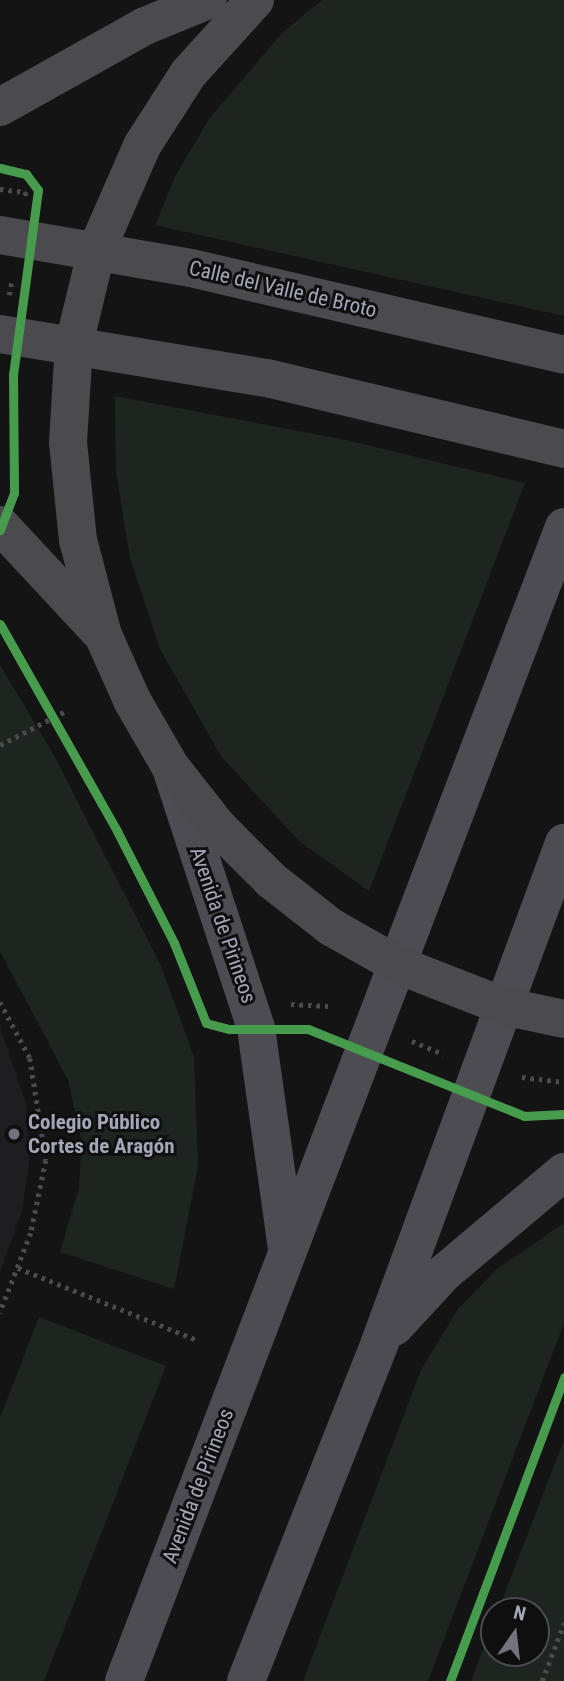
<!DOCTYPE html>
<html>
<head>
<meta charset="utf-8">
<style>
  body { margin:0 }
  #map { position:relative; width:564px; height:1681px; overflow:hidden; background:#141415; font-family:"Roboto Condensed",sans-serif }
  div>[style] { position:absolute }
  .built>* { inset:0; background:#1e1e20 }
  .green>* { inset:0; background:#1e2520 }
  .path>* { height:4.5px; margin-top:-2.25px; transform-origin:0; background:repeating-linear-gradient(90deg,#4a4a4f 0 3.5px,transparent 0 8.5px) }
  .secondary>* { height:38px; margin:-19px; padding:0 19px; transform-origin:19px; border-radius:19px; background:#4c4c52 }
  .primary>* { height:38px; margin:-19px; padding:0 19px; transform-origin:19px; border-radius:19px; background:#4b4b4f }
  .cycleway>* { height:9px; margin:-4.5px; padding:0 4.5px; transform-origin:4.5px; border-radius:4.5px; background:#469c4c }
  .dots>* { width:19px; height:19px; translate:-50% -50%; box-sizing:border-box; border:4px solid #0f0f10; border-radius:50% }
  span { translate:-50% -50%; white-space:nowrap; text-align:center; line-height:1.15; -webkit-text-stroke:6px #0f0f10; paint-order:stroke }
  .street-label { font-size:21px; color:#a5a6b6 }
  .poi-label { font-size:21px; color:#a5a6b6; font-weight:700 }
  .left { translate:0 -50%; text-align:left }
  .north { position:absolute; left:480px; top:1597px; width:70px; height:70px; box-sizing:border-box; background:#0f0f10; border:2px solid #4b4b52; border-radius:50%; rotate:14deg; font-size:19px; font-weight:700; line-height:28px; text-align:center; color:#a5a6b6 }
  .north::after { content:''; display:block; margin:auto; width:24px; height:32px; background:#72737e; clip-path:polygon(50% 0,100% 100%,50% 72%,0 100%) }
</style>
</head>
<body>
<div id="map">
  <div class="built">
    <i style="clip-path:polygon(0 1027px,26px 1104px,29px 1163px,22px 1211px,0 1273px)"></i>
  </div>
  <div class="green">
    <i style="clip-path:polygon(322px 0,564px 0,564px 316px,155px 225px,176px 175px,209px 119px,282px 33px)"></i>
    <i style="clip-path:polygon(115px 396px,346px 440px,525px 483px,369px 891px,299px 841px,221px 756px,160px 649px,130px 558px,116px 471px)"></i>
    <i style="clip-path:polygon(0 665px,55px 757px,161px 966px,194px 1057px,198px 1166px,174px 1289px,60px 1252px,79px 1188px,82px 1142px,68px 1080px,0 951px)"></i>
    <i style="clip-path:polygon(564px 1223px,564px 1323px,428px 1681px,303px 1681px,421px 1370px,458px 1309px,497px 1269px)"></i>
    <i style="clip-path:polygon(39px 1317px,166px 1366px,44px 1681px,0 1681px,0 1418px)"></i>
    <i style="clip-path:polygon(564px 1440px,564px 1681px,471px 1681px,494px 1621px,494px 1653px,536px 1653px,536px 1611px,498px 1611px)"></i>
  </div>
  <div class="path">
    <i style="left:0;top:189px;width:26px;rotate:7deg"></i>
    <i style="left:26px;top:192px;width:8px;rotate:97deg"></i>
    <i style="left:9px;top:295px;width:16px;rotate:-79deg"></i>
    <i style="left:0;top:745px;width:74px;rotate:-27.3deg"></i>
    <i style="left:0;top:1002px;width:64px;rotate:61.8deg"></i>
    <i style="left:30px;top:1058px;width:103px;rotate:81.1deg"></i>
    <i style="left:46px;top:1160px;width:75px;rotate:101.6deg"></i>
    <i style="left:31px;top:1233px;width:86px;rotate:111.2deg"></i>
    <i style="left:291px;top:1004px;width:37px;rotate:3deg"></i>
    <i style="left:412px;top:1041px;width:34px;rotate:23deg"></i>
    <i style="left:522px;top:1077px;width:42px;rotate:6.8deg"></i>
    <i style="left:18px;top:1268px;width:193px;rotate:21.9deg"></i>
    <i style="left:542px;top:1681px;width:62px;rotate:-69.2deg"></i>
  </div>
  <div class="secondary">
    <i style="left:172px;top:771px;width:270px;rotate:71.9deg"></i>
    <i style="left:256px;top:1028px;width:222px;rotate:82deg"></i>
    <i style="left:394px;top:1327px;width:74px;rotate:-47.2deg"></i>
    <i style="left:444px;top:1273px;width:157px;rotate:-40.1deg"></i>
    <i style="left:124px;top:1681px;width:1235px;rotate:-69.13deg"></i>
    <i style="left:246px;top:1681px;width:365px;rotate:-68.4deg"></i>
    <i style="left:380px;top:1342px;width:532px;rotate:-69.76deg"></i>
  </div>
  <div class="primary">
    <i style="left:255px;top:0;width:100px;rotate:132.2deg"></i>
    <i style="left:188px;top:74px;width:85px;rotate:122.6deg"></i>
    <i style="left:142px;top:146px;width:112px;rotate:113.6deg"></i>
    <i style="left:97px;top:249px;width:98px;rotate:103.6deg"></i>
    <i style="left:74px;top:344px;width:98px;rotate:93.5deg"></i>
    <i style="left:68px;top:442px;width:99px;rotate:84.2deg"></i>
    <i style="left:78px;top:540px;width:98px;rotate:75.3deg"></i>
    <i style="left:103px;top:635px;width:73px;rotate:65.9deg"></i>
    <i style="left:133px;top:702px;width:74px;rotate:60deg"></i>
    <i style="left:170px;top:766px;width:76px;rotate:51.9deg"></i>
    <i style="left:217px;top:826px;width:76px;rotate:45deg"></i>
    <i style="left:271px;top:880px;width:76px;rotate:38.1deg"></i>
    <i style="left:331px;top:927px;width:77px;rotate:29.6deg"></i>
    <i style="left:398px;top:965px;width:113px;rotate:21.3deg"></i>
    <i style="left:503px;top:1006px;width:62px;rotate:12deg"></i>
    <i style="left:0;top:107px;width:166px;rotate:-29.2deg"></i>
    <i style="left:145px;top:26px;width:68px;rotate:-22.4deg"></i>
    <i style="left:0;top:235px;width:194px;rotate:9.8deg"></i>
    <i style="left:191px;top:268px;width:383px;rotate:13.1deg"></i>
    <i style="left:0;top:334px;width:271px;rotate:9.4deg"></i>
    <i style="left:267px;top:378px;width:305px;rotate:13.4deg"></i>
    <i style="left:0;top:525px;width:145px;rotate:47deg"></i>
  </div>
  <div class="cycleway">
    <i style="left:0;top:168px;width:27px;rotate:13deg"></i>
    <i style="left:26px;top:174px;width:20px;rotate:53deg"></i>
    <i style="left:38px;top:190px;width:186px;rotate:97.7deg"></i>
    <i style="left:13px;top:374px;width:119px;rotate:89.5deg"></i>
    <i style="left:14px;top:493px;width:40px;rotate:111deg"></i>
    <i style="left:0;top:624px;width:238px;rotate:60.5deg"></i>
    <i style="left:117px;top:831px;width:126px;rotate:63deg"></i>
    <i style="left:174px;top:943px;width:86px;rotate:68.2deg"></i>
    <i style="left:206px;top:1023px;width:24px;rotate:15deg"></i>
    <i style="left:229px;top:1029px;width:79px"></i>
    <i style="left:308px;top:1029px;width:233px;rotate:21.9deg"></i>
    <i style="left:524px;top:1116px;width:40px;rotate:-2.9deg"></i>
    <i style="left:450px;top:1681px;width:325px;rotate:-69.4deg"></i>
  </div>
  <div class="dots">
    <i style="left:14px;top:1134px;background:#72737e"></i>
  </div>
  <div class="street-label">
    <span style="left:283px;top:289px;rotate:13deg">Calle del Valle de Broto</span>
    <span style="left:223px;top:925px;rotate:71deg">Avenida de Pirineos</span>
    <span style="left:198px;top:1486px;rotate:-69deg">Avenida de Pirineos</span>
  </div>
  <div class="poi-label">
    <span class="left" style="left:28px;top:1134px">Colegio Público<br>Cortes de Aragón</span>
  </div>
  <div class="north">N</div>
</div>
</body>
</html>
